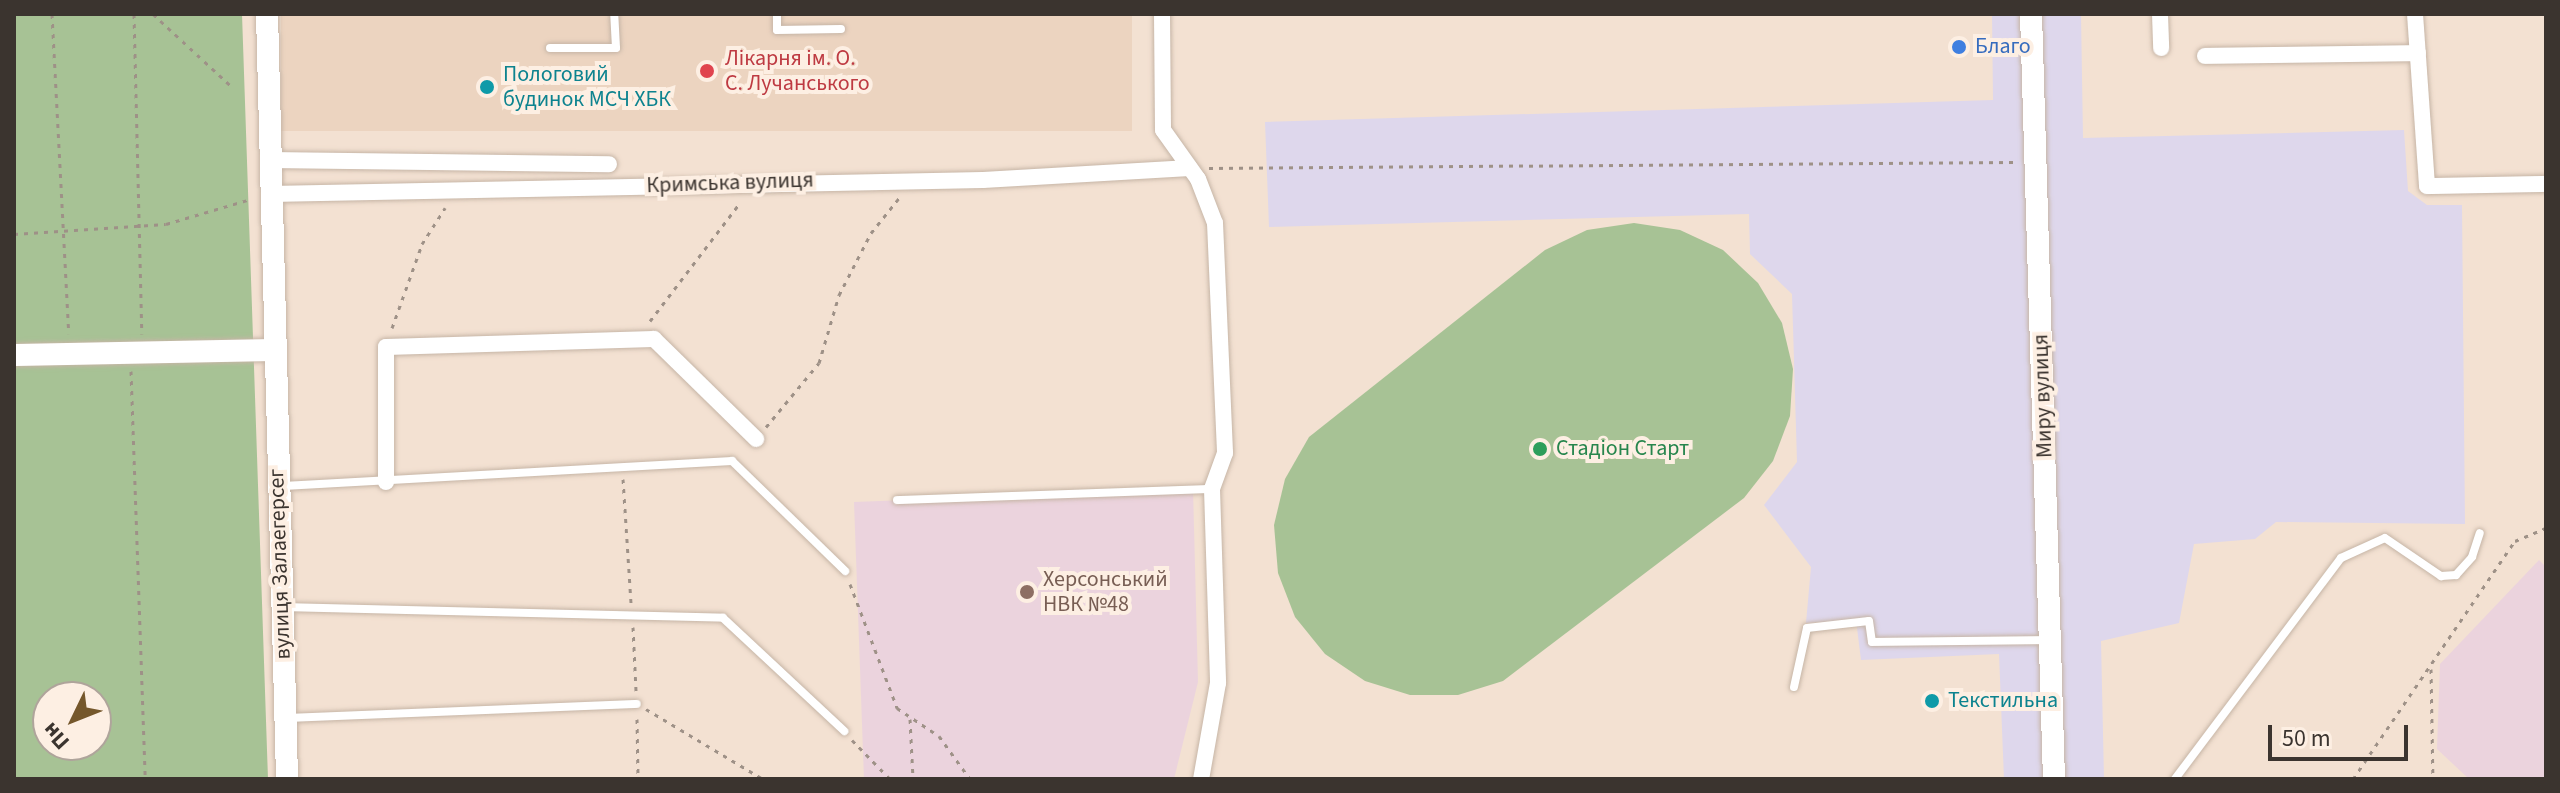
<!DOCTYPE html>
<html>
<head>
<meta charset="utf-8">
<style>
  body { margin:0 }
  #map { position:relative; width:2560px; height:793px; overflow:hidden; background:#f3e1d2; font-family:"Source Sans 3",sans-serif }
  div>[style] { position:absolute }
  .commercial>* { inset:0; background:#ded7ec }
  .built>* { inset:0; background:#ecd4c0; transform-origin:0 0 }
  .education>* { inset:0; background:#ebd3dd }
  .green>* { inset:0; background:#a7c295 }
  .path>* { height:3px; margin-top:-1.5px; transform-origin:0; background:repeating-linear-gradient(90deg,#9e9187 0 4px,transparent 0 10px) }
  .roads { filter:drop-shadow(0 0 2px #c6b5a6) drop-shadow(0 0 2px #c6b5a6) }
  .lane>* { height:8px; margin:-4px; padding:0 4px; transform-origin:4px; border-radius:4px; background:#fff }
  .street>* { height:16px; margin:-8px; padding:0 8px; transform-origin:8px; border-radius:8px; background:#fff }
  .secondary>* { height:22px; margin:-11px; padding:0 11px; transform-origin:11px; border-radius:11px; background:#fff }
  .dots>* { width:22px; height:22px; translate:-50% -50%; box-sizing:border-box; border:4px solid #fdefe3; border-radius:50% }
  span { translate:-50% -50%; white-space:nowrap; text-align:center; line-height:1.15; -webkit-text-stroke:8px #fdefe3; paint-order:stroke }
  .shop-label { font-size:22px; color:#366cbe }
  .left { translate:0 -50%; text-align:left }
  .health-label { font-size:22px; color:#be3a42 }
  .culture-label { font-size:22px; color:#0d838f }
  .street-label { font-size:22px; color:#3b342f }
  .leisure-label { font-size:22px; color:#27864d }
  .education-label { font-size:22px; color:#785e54 }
  .frame { position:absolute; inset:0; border:16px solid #3b342f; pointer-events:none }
  .north { position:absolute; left:32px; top:681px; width:80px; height:80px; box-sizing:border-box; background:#fdefe3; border:2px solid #afa49b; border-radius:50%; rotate:227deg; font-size:22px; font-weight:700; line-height:32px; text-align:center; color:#3b342f }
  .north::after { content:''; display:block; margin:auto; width:28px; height:36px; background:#75572b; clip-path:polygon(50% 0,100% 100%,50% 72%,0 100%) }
  .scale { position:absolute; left:2268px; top:725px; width:140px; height:36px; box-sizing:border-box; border:4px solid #3b342f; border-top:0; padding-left:10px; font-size:24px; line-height:28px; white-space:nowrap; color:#3b342f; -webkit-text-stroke:6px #fdefe3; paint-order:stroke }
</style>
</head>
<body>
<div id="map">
  <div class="commercial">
    <i style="clip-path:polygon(1992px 14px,2081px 14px,2083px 138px,2404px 130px,2408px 191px,2427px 205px,2462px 205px,2465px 524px,2276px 522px,2255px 539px,2194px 544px,2179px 623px,2101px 641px,2104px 779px,2004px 779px,1999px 654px,1861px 660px,1856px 620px,1806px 623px,1811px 567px,1764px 505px,1797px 462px,1792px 294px,1750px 254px,1749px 214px,1269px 227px,1265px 122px,1993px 100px)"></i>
  </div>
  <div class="built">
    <i style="left:281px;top:14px;width:851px;height:117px"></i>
  </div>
  <div class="education">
    <i style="clip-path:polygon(1193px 489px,1198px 682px,1174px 779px,864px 779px,854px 502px)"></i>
    <i style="clip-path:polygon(2539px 560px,2546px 567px,2546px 779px,2469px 779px,2437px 749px,2440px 664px)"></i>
  </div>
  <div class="green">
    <i style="clip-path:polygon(evenodd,14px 14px,242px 14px,268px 779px,14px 779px,14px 14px,48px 697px,96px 697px,96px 745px,48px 745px,48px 697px)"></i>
    <i style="clip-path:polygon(1634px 223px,1680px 230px,1723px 250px,1758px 283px,1782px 323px,1793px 369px,1790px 416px,1773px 461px,1744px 498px,1503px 681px,1458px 695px,1410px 695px,1365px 681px,1325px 654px,1295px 617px,1278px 573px,1274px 525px,1285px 479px,1309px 437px,1545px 250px,1587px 230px)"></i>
  </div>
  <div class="path">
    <i style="left:52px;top:14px;width:320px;rotate:87deg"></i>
    <i style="left:134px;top:14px;width:320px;rotate:88.6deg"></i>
    <i style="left:153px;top:14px;width:106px;rotate:42.7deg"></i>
    <i style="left:1209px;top:168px;width:805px;rotate:-0.43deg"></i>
    <i style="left:14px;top:234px;width:152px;rotate:-3.8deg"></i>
    <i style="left:166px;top:224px;width:89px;rotate:-16.4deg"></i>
    <i style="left:650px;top:321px;width:148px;rotate:-52.7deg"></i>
    <i style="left:392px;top:328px;width:89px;rotate:-70.3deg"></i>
    <i style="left:422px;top:244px;width:43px;rotate:-57.4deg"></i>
    <i style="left:131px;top:371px;width:408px;rotate:88deg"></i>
    <i style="left:766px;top:427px;width:83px;rotate:-50.4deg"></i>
    <i style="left:819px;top:363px;width:71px;rotate:-73.6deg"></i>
    <i style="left:839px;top:295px;width:70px;rotate:-62.7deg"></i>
    <i style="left:871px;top:233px;width:45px;rotate:-51.3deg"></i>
    <i style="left:623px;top:479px;width:124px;rotate:86.3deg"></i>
    <i style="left:850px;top:584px;width:133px;rotate:69.2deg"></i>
    <i style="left:897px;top:708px;width:50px;rotate:33.7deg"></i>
    <i style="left:939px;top:736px;width:53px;rotate:54.2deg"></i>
    <i style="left:633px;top:627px;width:64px;rotate:87.3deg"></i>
    <i style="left:2431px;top:669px;width:110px;rotate:89deg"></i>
    <i style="left:646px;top:709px;width:136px;rotate:30.9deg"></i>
    <i style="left:637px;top:719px;width:60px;rotate:89deg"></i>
    <i style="left:910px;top:719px;width:60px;rotate:87.1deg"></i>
    <i style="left:852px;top:740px;width:54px;rotate:45.7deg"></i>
    <i style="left:2353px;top:779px;width:288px;rotate:-55.8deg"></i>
    <i style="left:2515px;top:541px;width:34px;rotate:-23deg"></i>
  </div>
  <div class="roads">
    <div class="lane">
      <i style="left:777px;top:14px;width:16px;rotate:90deg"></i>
      <i style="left:777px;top:30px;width:64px;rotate:-0.9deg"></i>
      <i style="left:550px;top:48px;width:66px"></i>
      <i style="left:616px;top:48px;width:34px;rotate:-93deg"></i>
      <i style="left:283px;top:486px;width:450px;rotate:-3.2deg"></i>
      <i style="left:732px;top:461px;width:158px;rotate:44.2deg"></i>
      <i style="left:897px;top:500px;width:315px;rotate:-2deg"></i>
      <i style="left:286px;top:607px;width:437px;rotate:1.4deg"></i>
      <i style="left:723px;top:618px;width:166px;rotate:43deg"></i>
      <i style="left:1794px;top:687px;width:60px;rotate:-77.6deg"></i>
      <i style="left:1807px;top:628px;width:62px;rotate:-6.4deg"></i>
      <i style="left:1869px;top:621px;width:21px;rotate:82deg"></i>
      <i style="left:1872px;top:642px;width:178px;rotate:-0.6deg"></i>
      <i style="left:285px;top:718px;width:352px;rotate:-2.3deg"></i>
      <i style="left:2175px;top:779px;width:276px;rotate:-53.1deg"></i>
      <i style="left:2341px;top:558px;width:48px;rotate:-24.4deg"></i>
      <i style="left:2385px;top:538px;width:68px;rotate:34.2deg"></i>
      <i style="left:2441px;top:576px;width:15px;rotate:-4deg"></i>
      <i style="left:2456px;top:575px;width:24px;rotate:-48deg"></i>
      <i style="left:2472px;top:557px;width:25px;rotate:-72deg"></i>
    </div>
    <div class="street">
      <i style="left:1162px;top:14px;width:116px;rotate:89.5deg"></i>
      <i style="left:1163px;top:130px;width:60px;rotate:54.5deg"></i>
      <i style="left:1198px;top:179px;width:47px;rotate:68.9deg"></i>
      <i style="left:1215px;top:223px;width:230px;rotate:87.5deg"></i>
      <i style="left:1225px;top:453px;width:38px;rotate:110deg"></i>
      <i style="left:1212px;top:489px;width:194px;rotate:88.2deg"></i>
      <i style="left:1218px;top:683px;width:97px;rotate:100deg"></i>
      <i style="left:2160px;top:14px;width:34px;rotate:88deg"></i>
      <i style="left:2415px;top:14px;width:172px;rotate:86deg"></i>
      <i style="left:2427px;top:186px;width:119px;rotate:-1deg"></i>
      <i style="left:2205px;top:56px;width:213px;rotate:-0.8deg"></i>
      <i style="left:269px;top:160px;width:340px;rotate:0.7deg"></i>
      <i style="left:270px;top:194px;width:713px;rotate:-1.12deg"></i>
      <i style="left:983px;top:180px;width:207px;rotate:-3.3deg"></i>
      <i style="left:386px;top:482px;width:135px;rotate:-90deg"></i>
      <i style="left:386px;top:347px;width:268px;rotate:-1.7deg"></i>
      <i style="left:654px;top:339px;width:143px;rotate:44.4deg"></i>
    </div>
    <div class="secondary">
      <i style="left:267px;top:14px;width:765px;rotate:88.5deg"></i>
      <i style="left:2031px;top:14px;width:765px;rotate:88.28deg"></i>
      <i style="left:14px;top:355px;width:261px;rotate:-1.1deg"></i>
    </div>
  </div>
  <div class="dots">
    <i style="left:1959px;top:47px;background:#3f7fe0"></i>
    <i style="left:707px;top:71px;background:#e0444e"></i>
    <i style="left:487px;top:87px;background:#0f9aa8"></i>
    <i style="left:1540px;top:449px;background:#2e9e5b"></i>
    <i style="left:1027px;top:592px;background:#8d6e63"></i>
    <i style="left:1932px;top:701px;background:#0f9aa8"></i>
  </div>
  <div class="shop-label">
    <span class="left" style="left:1975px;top:47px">Благо</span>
  </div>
  <div class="health-label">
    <span class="left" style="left:725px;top:71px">Лікарня ім. О.<br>С. Лучанського</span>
  </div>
  <div class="culture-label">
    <span class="left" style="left:503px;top:87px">Пологовий<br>будинок МСЧ ХБК</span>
    <span class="left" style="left:1948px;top:701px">Текстильна</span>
  </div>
  <div class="street-label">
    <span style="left:730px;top:183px;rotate:-2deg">Кримська вулиця</span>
    <span style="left:2043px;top:396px;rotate:-92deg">Миру вулиця</span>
    <span style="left:280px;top:564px;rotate:-92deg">вулиця Залаегерсег</span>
  </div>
  <div class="leisure-label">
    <span class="left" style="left:1556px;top:449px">Стадіон Старт</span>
  </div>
  <div class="education-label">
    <span class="left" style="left:1043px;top:592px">Херсонський<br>НВК №48</span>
  </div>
  <div class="frame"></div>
  <div class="north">Пн</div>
  <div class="scale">50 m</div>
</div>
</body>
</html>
